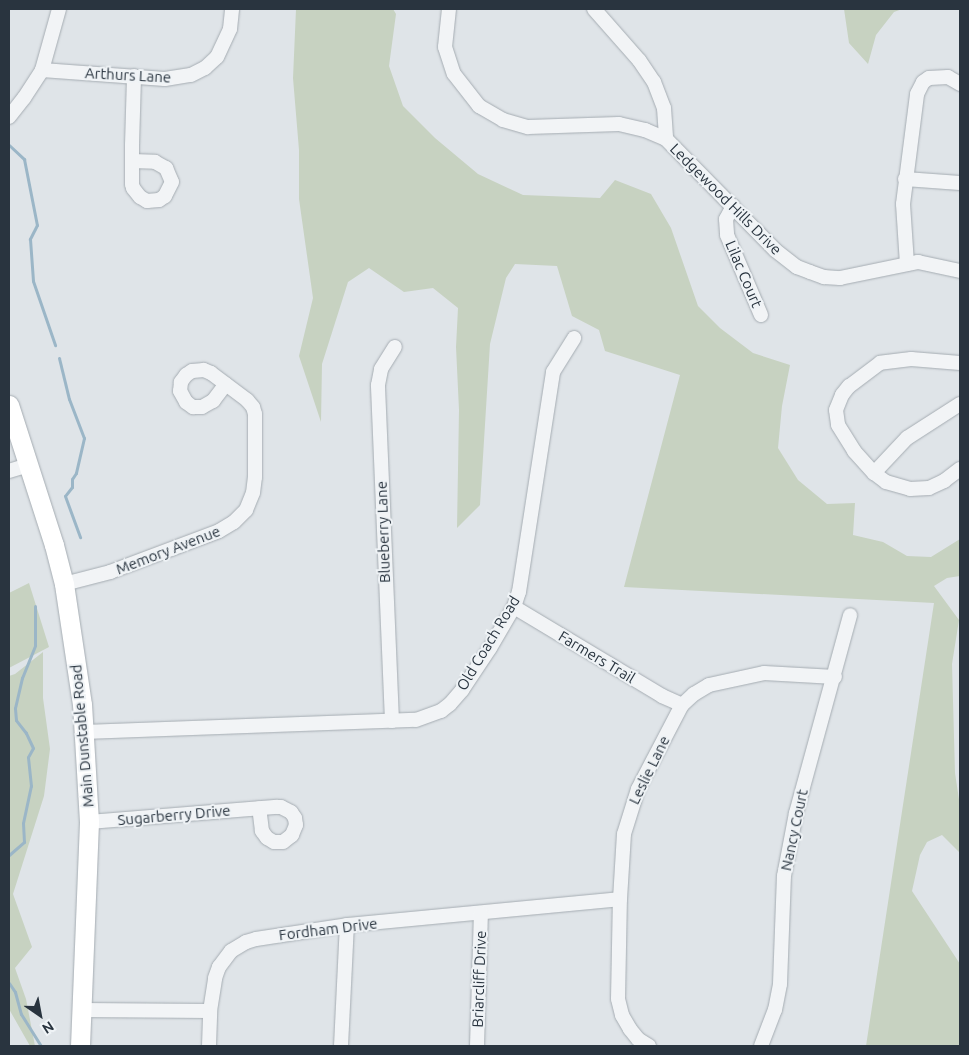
<!DOCTYPE html>
<html>
<head>
<meta charset="utf-8">
<style>
  body { margin:0 }
  #map { position:relative; width:969px; height:1055px; overflow:hidden; background:#dfe4e8; font-family:Ubuntu,sans-serif }
  div>[style] { position:absolute }
  .green>* { inset:0; background:#c7d2c1 }
  .stream>* { height:3px; margin:-1.5px; padding:0 1.5px; transform-origin:1.5px; border-radius:1.5px; background:#9bb6c7 }
  .roads { filter:drop-shadow(0 0 1px #a5acb2) drop-shadow(0 0 1px #a5acb2) }
  .street>* { height:14px; margin:-7px; padding:0 7px; transform-origin:7px; border-radius:7px; background:#f2f4f6 }
  .secondary>* { height:19px; margin:-9.5px; padding:0 9.5px; transform-origin:9.5px; border-radius:9.5px; background:#fff }
  span { translate:-50% -50%; white-space:nowrap; text-align:center; line-height:1.15; -webkit-text-stroke:4px #eff3f6; paint-order:stroke }
  .street-label { font-size:15px; color:#29343f }
  .frame { position:absolute; inset:0; border:10px solid #29343f; pointer-events:none }
  .north { position:absolute; left:15px; top:990px; width:50px; height:50px; -webkit-text-stroke:4px #eff3f6; paint-order:stroke; rotate:147deg; font-size:14px; font-weight:700; line-height:20px; text-align:center; color:#29343f }
  .north::after { content:''; display:block; margin:auto; width:18px; height:22px; background:#29343f; clip-path:polygon(50% 0,100% 100%,50% 72%,0 100%) }
</style>
</head>
<body>
<div id="map">
  <div class="green">
    <i style="clip-path:polygon(296px 9px,393px 9px,396px 14px,389px 66px,403px 106px,435px 138px,478px 174px,523px 195px,600px 198px,615px 180px,651px 194px,671px 228px,698px 306px,720px 328px,753px 353px,790px 365px,782px 406px,778px 448px,798px 480px,827px 504px,855px 503px,853px 535px,883px 542px,907px 556px,931px 557px,960px 539px,960px 576px,947px 578px,934px 586px,959px 620px,952px 664px,955px 773px,960px 806px,960px 853px,942px 835px,927px 842px,920px 855px,912px 891px,960px 964px,960px 1046px,866px 1046px,934px 603px,624px 587px,680px 375px,605px 351px,599px 330px,572px 316px,557px 266px,515px 264px,506px 278px,490px 344px,480px 505px,457px 528px,459px 410px,456px 347px,458px 308px,433px 288px,404px 292px,369px 268px,348px 282px,322px 364px,321px 422px,299px 356px,313px 298px,299px 199px,299px 150px,293px 78px)"></i>
    <i style="clip-path:polygon(844px 9px,902px 9px,894px 12px,876px 35px,868px 64px,849px 43px)"></i>
    <i style="clip-path:polygon(29px 583px,49px 647px,9px 668px,9px 593px)"></i>
    <i style="clip-path:polygon(43px 652px,43px 698px,50px 749px,44px 796px,13px 894px,32px 947px,15px 968px,26px 999px,35px 1046px,30px 1046px,9px 1009px,9px 676px,15px 674px)"></i>
  </div>
  <div class="stream">
    <i style="left:9px;top:145px;width:21px;rotate:43deg"></i>
    <i style="left:24px;top:159px;width:67px;rotate:78.9deg"></i>
    <i style="left:37px;top:225px;width:16px;rotate:117deg"></i>
    <i style="left:30px;top:239px;width:42px;rotate:85.9deg"></i>
    <i style="left:33px;top:281px;width:68px;rotate:71deg"></i>
    <i style="left:59px;top:358px;width:42px;rotate:76.3deg"></i>
    <i style="left:69px;top:399px;width:42px;rotate:69deg"></i>
    <i style="left:84px;top:438px;width:36px;rotate:103deg"></i>
    <i style="left:76px;top:473px;width:7px;rotate:124deg"></i>
    <i style="left:72px;top:479px;width:8px;rotate:90deg"></i>
    <i style="left:72px;top:487px;width:11px;rotate:128deg"></i>
    <i style="left:65px;top:496px;width:44px;rotate:69.9deg"></i>
    <i style="left:9px;top:855px;width:20px;rotate:-41deg"></i>
    <i style="left:24px;top:842px;width:19px;rotate:-93deg"></i>
    <i style="left:23px;top:823px;width:38px;rotate:-78deg"></i>
    <i style="left:31px;top:786px;width:29px;rotate:-96deg"></i>
    <i style="left:28px;top:757px;width:10px;rotate:-61deg"></i>
    <i style="left:33px;top:748px;width:17px;rotate:-115deg"></i>
    <i style="left:26px;top:733px;width:16px;rotate:-128deg"></i>
    <i style="left:16px;top:720px;width:12px;rotate:-95deg"></i>
    <i style="left:15px;top:708px;width:31px;rotate:-77deg"></i>
    <i style="left:22px;top:678px;width:35px;rotate:-68deg"></i>
    <i style="left:35px;top:645px;width:39px;rotate:-90deg"></i>
    <i style="left:9px;top:983px;width:11px;rotate:56deg"></i>
    <i style="left:15px;top:992px;width:23px;rotate:75deg"></i>
    <i style="left:21px;top:1014px;width:38px;rotate:58deg"></i>
  </div>
  <div class="roads">
    <div class="street">
      <i style="left:449px;top:9px;width:38px;rotate:96deg"></i>
      <i style="left:445px;top:47px;width:28px;rotate:72deg"></i>
      <i style="left:454px;top:74px;width:41px;rotate:52deg"></i>
      <i style="left:479px;top:106px;width:28px;rotate:30deg"></i>
      <i style="left:503px;top:120px;width:26px;rotate:16deg"></i>
      <i style="left:528px;top:127px;width:91px;rotate:-1.9deg"></i>
      <i style="left:619px;top:124px;width:27px;rotate:13deg"></i>
      <i style="left:645px;top:130px;width:23px;rotate:23deg"></i>
      <i style="left:666px;top:139px;width:156px;rotate:45.5deg"></i>
      <i style="left:775px;top:250px;width:28px;rotate:38deg"></i>
      <i style="left:797px;top:267px;width:14px;rotate:21deg"></i>
      <i style="left:810px;top:272px;width:15px;rotate:20deg"></i>
      <i style="left:824px;top:277px;width:16px;rotate:4deg"></i>
      <i style="left:840px;top:278px;width:80px;rotate:-11.6deg"></i>
      <i style="left:918px;top:262px;width:43px;rotate:12.1deg"></i>
      <i style="left:594px;top:9px;width:68px;rotate:48.6deg"></i>
      <i style="left:639px;top:60px;width:27px;rotate:56deg"></i>
      <i style="left:654px;top:82px;width:28px;rotate:69deg"></i>
      <i style="left:664px;top:108px;width:31px;rotate:86deg"></i>
      <i style="left:42px;top:70px;width:123px;rotate:4.2deg"></i>
      <i style="left:165px;top:79px;width:26px;rotate:-9deg"></i>
      <i style="left:191px;top:75px;width:16px;rotate:-27deg"></i>
      <i style="left:205px;top:68px;width:16px;rotate:-43deg"></i>
      <i style="left:217px;top:57px;width:31px;rotate:-65deg"></i>
      <i style="left:230px;top:29px;width:20px;rotate:-84deg"></i>
      <i style="left:9px;top:117px;width:24px;rotate:-52deg"></i>
      <i style="left:24px;top:98px;width:33px;rotate:-57deg"></i>
      <i style="left:42px;top:70px;width:63px;rotate:-74.4deg"></i>
      <i style="left:132px;top:161px;width:23px;rotate:2deg"></i>
      <i style="left:155px;top:162px;width:13px;rotate:29deg"></i>
      <i style="left:166px;top:168px;width:15px;rotate:67deg"></i>
      <i style="left:172px;top:182px;width:16px;rotate:117deg"></i>
      <i style="left:165px;top:196px;width:7px;rotate:146deg"></i>
      <i style="left:159px;top:200px;width:12px;rotate:175deg"></i>
      <i style="left:147px;top:201px;width:8px;rotate:-150deg"></i>
      <i style="left:140px;top:197px;width:11px;rotate:-128deg"></i>
      <i style="left:133px;top:188px;width:4px;rotate:-104deg"></i>
      <i style="left:132px;top:184px;width:39px;rotate:-90deg"></i>
      <i style="left:132px;top:145px;width:69px;rotate:-88.3deg"></i>
      <i style="left:905px;top:179px;width:55px;rotate:4.2deg"></i>
      <i style="left:733px;top:206px;width:15px;rotate:118deg"></i>
      <i style="left:726px;top:219px;width:16px;rotate:86deg"></i>
      <i style="left:727px;top:235px;width:87px;rotate:67deg"></i>
      <i style="left:907px;top:264px;width:60px;rotate:-93.8deg"></i>
      <i style="left:903px;top:204px;width:111px;rotate:-82.7deg"></i>
      <i style="left:917px;top:94px;width:13px;rotate:-63deg"></i>
      <i style="left:923px;top:82px;width:7px;rotate:-34deg"></i>
      <i style="left:929px;top:78px;width:19px;rotate:-3deg"></i>
      <i style="left:948px;top:77px;width:14px;rotate:30deg"></i>
      <i style="left:960px;top:363px;width:49px;rotate:-175.3deg"></i>
      <i style="left:911px;top:359px;width:31px;rotate:173deg"></i>
      <i style="left:880px;top:363px;width:39px;rotate:143deg"></i>
      <i style="left:849px;top:386px;width:11px;rotate:128deg"></i>
      <i style="left:842px;top:395px;width:16px;rotate:112deg"></i>
      <i style="left:836px;top:410px;width:15px;rotate:82deg"></i>
      <i style="left:838px;top:425px;width:31px;rotate:58deg"></i>
      <i style="left:854px;top:451px;width:30px;rotate:48deg"></i>
      <i style="left:874px;top:473px;width:15px;rotate:37deg"></i>
      <i style="left:886px;top:482px;width:25px;rotate:16deg"></i>
      <i style="left:910px;top:489px;width:19px;rotate:-3deg"></i>
      <i style="left:929px;top:488px;width:17px;rotate:-25deg"></i>
      <i style="left:944px;top:481px;width:20px;rotate:-37deg"></i>
      <i style="left:9px;top:471px;width:21px;rotate:-17deg"></i>
      <i style="left:874px;top:473px;width:48px;rotate:-46.7deg"></i>
      <i style="left:907px;top:438px;width:63px;rotate:-32.7deg"></i>
      <i style="left:64px;top:584px;width:48px;rotate:-14.6deg"></i>
      <i style="left:110px;top:572px;width:116px;rotate:-20.6deg"></i>
      <i style="left:219px;top:531px;width:17px;rotate:-31deg"></i>
      <i style="left:234px;top:522px;width:17px;rotate:-45deg"></i>
      <i style="left:246px;top:510px;width:18px;rotate:-68deg"></i>
      <i style="left:253px;top:493px;width:16px;rotate:-83deg"></i>
      <i style="left:255px;top:477px;width:63px;rotate:-90deg"></i>
      <i style="left:255px;top:414px;width:7px;rotate:-106deg"></i>
      <i style="left:253px;top:407px;width:9px;rotate:-131deg"></i>
      <i style="left:247px;top:400px;width:45px;rotate:-143.1deg"></i>
      <i style="left:211px;top:373px;width:8px;rotate:-157deg"></i>
      <i style="left:204px;top:370px;width:12px;rotate:175deg"></i>
      <i style="left:192px;top:371px;width:7px;rotate:146deg"></i>
      <i style="left:186px;top:375px;width:9px;rotate:126deg"></i>
      <i style="left:181px;top:382px;width:9px;rotate:96deg"></i>
      <i style="left:180px;top:391px;width:13px;rotate:61deg"></i>
      <i style="left:186px;top:402px;width:9px;rotate:36deg"></i>
      <i style="left:193px;top:407px;width:9px"></i>
      <i style="left:202px;top:407px;width:13px;rotate:-29deg"></i>
      <i style="left:213px;top:401px;width:21px;rotate:-53deg"></i>
      <i style="left:514px;top:607px;width:173px;rotate:31deg"></i>
      <i style="left:662px;top:696px;width:22px;rotate:24deg"></i>
      <i style="left:392px;top:721px;width:336px;rotate:-92.4deg"></i>
      <i style="left:378px;top:385px;width:16px;rotate:-79deg"></i>
      <i style="left:381px;top:369px;width:26px;rotate:-58deg"></i>
      <i style="left:84px;top:732px;width:332px;rotate:-2.1deg"></i>
      <i style="left:416px;top:720px;width:27px;rotate:-20deg"></i>
      <i style="left:441px;top:711px;width:11px;rotate:-38deg"></i>
      <i style="left:450px;top:704px;width:18px;rotate:-49deg"></i>
      <i style="left:462px;top:690px;width:50px;rotate:-56.3deg"></i>
      <i style="left:490px;top:648px;width:48px;rotate:-59.7deg"></i>
      <i style="left:514px;top:607px;width:16px;rotate:-72deg"></i>
      <i style="left:519px;top:592px;width:223px;rotate:-81.2deg"></i>
      <i style="left:553px;top:372px;width:40px;rotate:-58deg"></i>
      <i style="left:89px;top:822px;width:189px;rotate:-4.6deg"></i>
      <i style="left:277px;top:807px;width:4px"></i>
      <i style="left:281px;top:807px;width:11px;rotate:27deg"></i>
      <i style="left:291px;top:812px;width:7px;rotate:56deg"></i>
      <i style="left:295px;top:818px;width:7px;rotate:82deg"></i>
      <i style="left:296px;top:825px;width:11px;rotate:112deg"></i>
      <i style="left:292px;top:835px;width:11px;rotate:142deg"></i>
      <i style="left:283px;top:842px;width:9px;rotate:180deg"></i>
      <i style="left:274px;top:842px;width:8px;rotate:-150deg"></i>
      <i style="left:267px;top:838px;width:9px;rotate:-126deg"></i>
      <i style="left:262px;top:831px;width:23px;rotate:-97deg"></i>
      <i style="left:81px;top:1010px;width:129px;rotate:0.4deg"></i>
      <i style="left:210px;top:1011px;width:33px;rotate:-81deg"></i>
      <i style="left:215px;top:978px;width:12px;rotate:-70deg"></i>
      <i style="left:219px;top:967px;width:20px;rotate:-53deg"></i>
      <i style="left:231px;top:951px;width:17px;rotate:-31deg"></i>
      <i style="left:246px;top:942px;width:10px;rotate:-17deg"></i>
      <i style="left:256px;top:939px;width:92px;rotate:-8.7deg"></i>
      <i style="left:347px;top:925px;width:274px;rotate:-5.4deg"></i>
      <i style="left:209px;top:1046px;width:35px;rotate:-88deg"></i>
      <i style="left:341px;top:1046px;width:121px;rotate:-87.2deg"></i>
      <i style="left:477px;top:1046px;width:133px;rotate:-88.3deg"></i>
      <i style="left:649px;top:1046px;width:13px;rotate:-148deg"></i>
      <i style="left:638px;top:1039px;width:13px;rotate:-129deg"></i>
      <i style="left:630px;top:1029px;width:16px;rotate:-120deg"></i>
      <i style="left:622px;top:1015px;width:16px;rotate:-104deg"></i>
      <i style="left:618px;top:999px;width:100px;rotate:-88.9deg"></i>
      <i style="left:620px;top:899px;width:65px;rotate:-86.5deg"></i>
      <i style="left:624px;top:834px;width:47px;rotate:-72.7deg"></i>
      <i style="left:638px;top:789px;width:95px;rotate:-62.4deg"></i>
      <i style="left:682px;top:705px;width:16px;rotate:-43deg"></i>
      <i style="left:694px;top:694px;width:17px;rotate:-31deg"></i>
      <i style="left:709px;top:685px;width:56px;rotate:-12.3deg"></i>
      <i style="left:764px;top:673px;width:71px;rotate:3.2deg"></i>
      <i style="left:761px;top:1046px;width:39px;rotate:-69deg"></i>
      <i style="left:775px;top:1010px;width:26px;rotate:-79deg"></i>
      <i style="left:780px;top:984px;width:108px;rotate:-87.9deg"></i>
      <i style="left:784px;top:876px;width:64px;rotate:-79.2deg"></i>
      <i style="left:796px;top:813px;width:205px;rotate:-74.7deg"></i>
    </div>
    <div class="secondary">
      <i style="left:9px;top:405px;width:147px;rotate:72.2deg"></i>
      <i style="left:54px;top:545px;width:40px;rotate:75.6deg"></i>
      <i style="left:64px;top:584px;width:121px;rotate:81.5deg"></i>
      <i style="left:82px;top:704px;width:118px;rotate:86.6deg"></i>
      <i style="left:89px;top:822px;width:224px;rotate:92.3deg"></i>
    </div>
  </div>
  <div class="street-label">
    <span style="left:128px;top:75px;rotate:3deg">Arthurs Lane</span>
    <span style="left:726px;top:199px;rotate:45deg">Ledgewood Hills Drive</span>
    <span style="left:744px;top:274px;rotate:67deg">Lilac Court</span>
    <span style="left:383px;top:532px;rotate:-92deg">Blueberry Lane</span>
    <span style="left:168px;top:550px;rotate:-21deg">Memory Avenue</span>
    <span style="left:488px;top:643px;rotate:-59deg">Old Coach Road</span>
    <span style="left:597px;top:657px;rotate:31deg">Farmers Trail</span>
    <span style="left:82px;top:736px;rotate:-95deg">Main Dunstable Road</span>
    <span style="left:649px;top:770px;rotate:-64deg">Leslie Lane</span>
    <span style="left:174px;top:815px;rotate:-5deg">Sugarberry Drive</span>
    <span style="left:794px;top:830px;rotate:-78deg">Nancy Court</span>
    <span style="left:328px;top:929px;rotate:-7deg">Fordham Drive</span>
    <span style="left:479px;top:979px;rotate:-88deg">Briarcliff Drive</span>
  </div>
  <div class="frame"></div>
  <div class="north">N</div>
</div>
</body>
</html>
